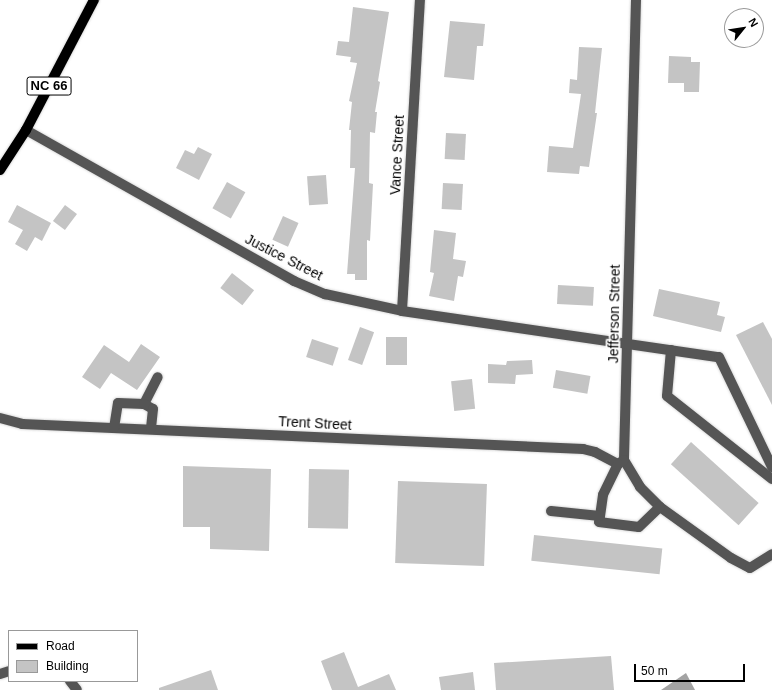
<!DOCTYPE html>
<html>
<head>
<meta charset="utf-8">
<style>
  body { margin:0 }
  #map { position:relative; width:772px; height:690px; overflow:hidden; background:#fff; font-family:Helvetica,sans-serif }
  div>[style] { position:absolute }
  .water>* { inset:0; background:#a3a3a3 }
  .building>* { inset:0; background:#c4c4c4; transform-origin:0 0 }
  .roads { filter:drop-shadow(0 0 1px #dbdbdb) drop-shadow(0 0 1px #dbdbdb) }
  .minor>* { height:10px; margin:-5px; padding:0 5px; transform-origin:5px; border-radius:5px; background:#555 }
  .major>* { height:10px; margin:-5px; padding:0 5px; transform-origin:5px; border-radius:5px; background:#000 }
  span { translate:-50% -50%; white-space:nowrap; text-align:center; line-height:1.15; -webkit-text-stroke:3.5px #fff; paint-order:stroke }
  .shield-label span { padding:1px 3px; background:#fff; border:1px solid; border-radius:3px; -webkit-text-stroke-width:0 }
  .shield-label { font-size:13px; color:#000; font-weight:700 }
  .street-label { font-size:14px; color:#000 }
  .legend { position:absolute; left:8px; top:630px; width:130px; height:52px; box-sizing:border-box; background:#fff; border:1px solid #999; margin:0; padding:5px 7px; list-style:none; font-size:12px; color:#000 }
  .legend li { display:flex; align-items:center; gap:8px; height:20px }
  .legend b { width:20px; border:1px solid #999 }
  .north { position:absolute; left:724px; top:8px; width:40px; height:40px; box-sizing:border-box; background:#fff; border:1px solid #999; border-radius:50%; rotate:60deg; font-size:11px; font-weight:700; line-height:16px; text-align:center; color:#000 }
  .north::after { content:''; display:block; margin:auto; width:14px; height:18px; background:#000; clip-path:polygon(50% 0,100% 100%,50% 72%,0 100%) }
  .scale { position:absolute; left:634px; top:664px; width:111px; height:18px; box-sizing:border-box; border:2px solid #000; border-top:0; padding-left:5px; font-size:12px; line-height:14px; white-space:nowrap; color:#000; -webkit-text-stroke:3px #fff; paint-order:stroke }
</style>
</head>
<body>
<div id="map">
  <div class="water">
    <i style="clip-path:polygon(686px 673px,695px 690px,661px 690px)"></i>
  </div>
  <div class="building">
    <i style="clip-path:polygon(353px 7px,389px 12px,378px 81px,380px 82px,375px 112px,377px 112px,375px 133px,370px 132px,369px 183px,373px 184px,370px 241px,367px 240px,367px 280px,355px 280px,355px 274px,347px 274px,355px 168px,350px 168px,351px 130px,349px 130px,352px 102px,349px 101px,357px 63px,350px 62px,351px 57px,336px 55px,338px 41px,349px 42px)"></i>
    <i style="clip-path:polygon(450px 21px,485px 24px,483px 46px,477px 46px,474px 80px,444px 77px)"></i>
    <i style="clip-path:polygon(579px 47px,602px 48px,595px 113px,597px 113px,589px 167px,580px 166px,579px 174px,547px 172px,549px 146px,573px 148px,581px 94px,569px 93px,570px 79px,577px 80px)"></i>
    <i style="clip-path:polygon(669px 56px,691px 57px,691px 62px,700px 62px,699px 92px,684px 92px,684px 83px,668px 83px)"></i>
    <i style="left:446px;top:133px;width:20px;height:26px;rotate:3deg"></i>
    <i style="clip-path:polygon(198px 147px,212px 154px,199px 180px,176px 168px,185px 150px,194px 154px)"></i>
    <i style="left:326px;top:175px;width:29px;height:19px;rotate:86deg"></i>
    <i style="left:227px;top:182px;width:21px;height:30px;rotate:29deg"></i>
    <i style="left:443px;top:183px;width:20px;height:26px;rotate:3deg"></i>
    <i style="clip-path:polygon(17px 205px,51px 223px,42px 241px,35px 237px,27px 251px,15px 244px,23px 230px,8px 222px)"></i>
    <i style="left:65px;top:205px;width:15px;height:20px;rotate:37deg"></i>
    <i style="left:283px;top:216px;width:17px;height:26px;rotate:24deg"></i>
    <i style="clip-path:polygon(434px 230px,456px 233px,453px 259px,466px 261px,463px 277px,458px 276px,454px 301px,429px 296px,434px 273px,430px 272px)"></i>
    <i style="left:232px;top:273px;width:28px;height:19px;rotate:38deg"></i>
    <i style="left:558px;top:285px;width:36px;height:19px;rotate:3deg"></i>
    <i style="clip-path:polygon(659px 289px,720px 302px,717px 315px,725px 317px,721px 332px,653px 316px)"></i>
    <i style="clip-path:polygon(763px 322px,772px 339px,772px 405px,736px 335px)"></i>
    <i style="left:360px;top:327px;width:15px;height:35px;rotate:20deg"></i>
    <i style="left:386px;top:337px;width:21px;height:28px"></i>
    <i style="left:312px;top:339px;width:28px;height:19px;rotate:18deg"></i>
    <i style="clip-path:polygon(141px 344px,160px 357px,137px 390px,111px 373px,100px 389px,82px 377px,104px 345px,129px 362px)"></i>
    <i style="clip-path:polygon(532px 360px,533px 374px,516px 375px,515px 384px,488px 383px,488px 364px,506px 365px,507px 361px)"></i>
    <i style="left:556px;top:370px;width:35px;height:18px;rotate:10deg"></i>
    <i style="left:472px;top:379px;width:30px;height:21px;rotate:84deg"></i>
    <i style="left:691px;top:442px;width:91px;height:30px;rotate:42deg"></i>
    <i style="clip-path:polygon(183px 466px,271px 469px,269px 551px,210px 549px,210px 527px,183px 527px)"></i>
    <i style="left:309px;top:469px;width:40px;height:59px;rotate:1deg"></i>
    <i style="left:398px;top:481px;width:89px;height:82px;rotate:2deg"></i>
    <i style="left:534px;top:535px;width:129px;height:26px;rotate:6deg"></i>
    <i style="clip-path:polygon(344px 652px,358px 687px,389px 674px,396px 690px,332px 690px,321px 661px)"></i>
    <i style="clip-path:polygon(611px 656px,614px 690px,496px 690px,494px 663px)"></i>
    <i style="clip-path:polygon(211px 670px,218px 690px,159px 690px,159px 688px)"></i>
    <i style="clip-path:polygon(473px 672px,475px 690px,441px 690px,439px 677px)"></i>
  </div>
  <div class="roads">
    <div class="minor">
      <i style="left:636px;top:0;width:460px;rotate:91.5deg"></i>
      <i style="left:624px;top:460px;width:31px;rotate:59deg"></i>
      <i style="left:640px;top:487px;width:28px;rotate:45deg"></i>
      <i style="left:660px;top:507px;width:87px;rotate:35.7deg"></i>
      <i style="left:731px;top:558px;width:21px;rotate:28deg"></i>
      <i style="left:750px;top:568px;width:26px;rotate:-32deg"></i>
      <i style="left:26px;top:130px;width:308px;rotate:29.4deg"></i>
      <i style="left:294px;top:281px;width:34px;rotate:23deg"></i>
      <i style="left:325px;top:294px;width:79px;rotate:12.4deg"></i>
      <i style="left:402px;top:311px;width:320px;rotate:8.3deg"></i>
      <i style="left:719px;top:357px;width:122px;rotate:64.3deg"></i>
      <i style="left:402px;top:311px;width:312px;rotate:-86.7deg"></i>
      <i style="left:671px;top:350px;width:46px;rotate:95deg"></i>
      <i style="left:667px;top:396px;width:134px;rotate:38.3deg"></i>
      <i style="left:144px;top:404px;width:30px;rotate:-63deg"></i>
      <i style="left:0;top:418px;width:23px;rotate:15deg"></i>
      <i style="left:22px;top:424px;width:562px;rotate:2.55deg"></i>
      <i style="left:583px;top:449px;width:12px;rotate:14deg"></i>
      <i style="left:595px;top:452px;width:26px;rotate:28deg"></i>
      <i style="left:618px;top:464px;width:7px;rotate:-34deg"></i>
      <i style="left:114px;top:428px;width:25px;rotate:-81deg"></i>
      <i style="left:118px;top:403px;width:26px;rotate:2deg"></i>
      <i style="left:144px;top:404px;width:10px;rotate:29deg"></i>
      <i style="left:153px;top:409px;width:20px;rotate:96deg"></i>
      <i style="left:618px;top:464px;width:34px;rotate:116deg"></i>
      <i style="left:603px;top:495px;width:27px;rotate:98deg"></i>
      <i style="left:599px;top:522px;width:40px;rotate:7.1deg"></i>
      <i style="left:639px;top:527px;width:29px;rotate:-44deg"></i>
      <i style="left:551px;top:511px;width:49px;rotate:5.8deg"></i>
      <i style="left:0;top:674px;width:9px;rotate:-18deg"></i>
      <i style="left:70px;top:681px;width:11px;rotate:52deg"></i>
    </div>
    <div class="major">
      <i style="left:0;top:170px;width:48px;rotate:-57deg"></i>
      <i style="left:26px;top:130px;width:147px;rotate:-62.4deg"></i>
    </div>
  </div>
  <div class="shield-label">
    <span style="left:49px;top:86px">NC 66</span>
  </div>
  <div class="street-label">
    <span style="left:397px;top:155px;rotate:-87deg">Vance Street</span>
    <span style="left:284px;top:257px;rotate:27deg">Justice Street</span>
    <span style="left:614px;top:314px;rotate:-89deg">Jefferson Street</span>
    <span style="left:315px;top:423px;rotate:3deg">Trent Street</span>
  </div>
  <ul class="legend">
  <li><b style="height:5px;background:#000"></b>Road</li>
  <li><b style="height:11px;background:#c4c4c4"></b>Building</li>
  </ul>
  <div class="north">N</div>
  <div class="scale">50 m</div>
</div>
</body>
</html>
